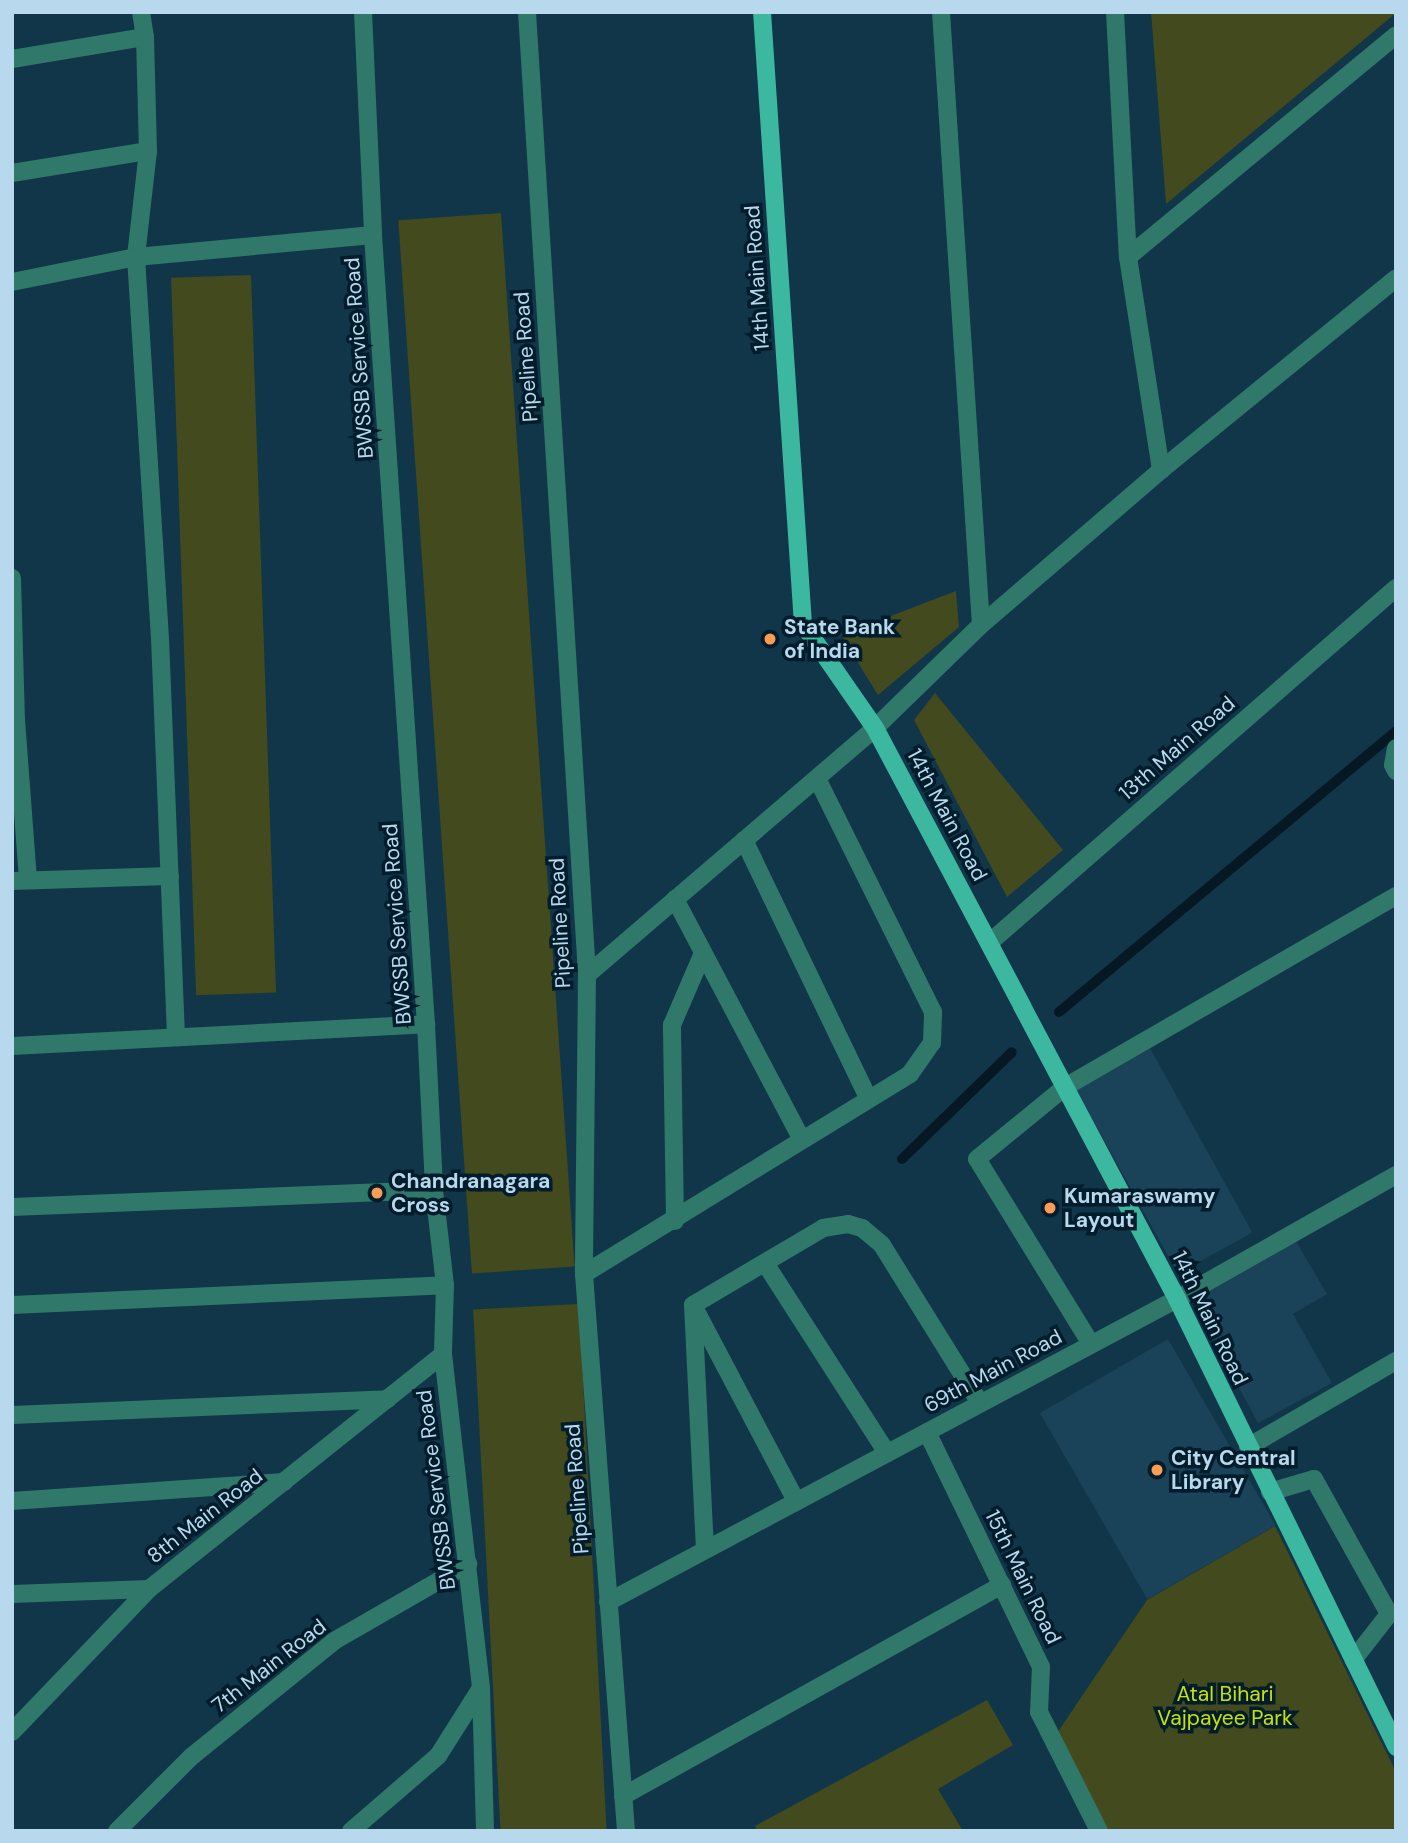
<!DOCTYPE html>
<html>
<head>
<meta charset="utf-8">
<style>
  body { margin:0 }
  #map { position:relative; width:1408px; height:1843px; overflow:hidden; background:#113549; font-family:"DM Sans",sans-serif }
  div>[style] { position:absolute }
  .built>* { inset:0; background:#1a4259; transform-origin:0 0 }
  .green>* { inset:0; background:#434a1d; transform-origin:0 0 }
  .stream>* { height:10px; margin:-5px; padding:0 5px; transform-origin:5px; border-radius:5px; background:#061824 }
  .minor>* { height:18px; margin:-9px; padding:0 9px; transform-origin:9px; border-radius:9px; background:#307869 }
  .major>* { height:18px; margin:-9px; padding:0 9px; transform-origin:9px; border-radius:9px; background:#3bb89f }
  .dots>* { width:19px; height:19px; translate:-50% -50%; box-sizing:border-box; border:4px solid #011c2b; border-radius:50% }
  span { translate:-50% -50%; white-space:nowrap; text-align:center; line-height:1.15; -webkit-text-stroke:7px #011c2b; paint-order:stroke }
  .street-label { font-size:21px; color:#b8d8ed }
  .poi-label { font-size:21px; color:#b8d8ed; font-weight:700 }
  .left { translate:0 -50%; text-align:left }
  .park-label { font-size:21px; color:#cbe201 }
  .frame { position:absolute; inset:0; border:14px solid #b8d8ed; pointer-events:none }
</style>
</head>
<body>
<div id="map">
  <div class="built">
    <i style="left:1150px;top:1048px;width:211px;height:85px;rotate:61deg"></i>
    <i style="clip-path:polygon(1294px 1238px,1327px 1294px,1293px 1314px,1332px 1383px,1258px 1423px,1190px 1297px)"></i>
    <i style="left:1168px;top:1339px;width:215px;height:148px;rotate:60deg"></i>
  </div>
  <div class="green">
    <i style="clip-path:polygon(1151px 12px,1396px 12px,1396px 13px,1166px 204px)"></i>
    <i style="left:501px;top:213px;width:1056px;height:103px;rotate:86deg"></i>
    <i style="left:251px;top:275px;width:718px;height:80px;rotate:88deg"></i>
    <i style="clip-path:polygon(956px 591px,959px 627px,878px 695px,841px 635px)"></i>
    <i style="clip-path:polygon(935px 693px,1063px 850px,1007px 897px,914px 720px)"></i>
    <i style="left:579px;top:1304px;width:528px;height:106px;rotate:87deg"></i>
    <i style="clip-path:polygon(1275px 1526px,1396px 1772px,1396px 1831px,1107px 1831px,1057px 1733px,1147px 1600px)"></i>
    <i style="clip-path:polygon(987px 1700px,1013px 1745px,938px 1789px,963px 1831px,757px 1831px,755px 1826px)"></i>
  </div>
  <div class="stream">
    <i style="left:1059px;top:1012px;width:439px;rotate:-39.8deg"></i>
    <i style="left:902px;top:1159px;width:153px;rotate:-44.2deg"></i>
  </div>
  <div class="minor">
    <i style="left:141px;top:12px;width:25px;rotate:81deg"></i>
    <i style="left:145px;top:37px;width:114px;rotate:88.5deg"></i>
    <i style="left:148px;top:151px;width:107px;rotate:96.5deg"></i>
    <i style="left:136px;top:257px;width:382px;rotate:86.4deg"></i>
    <i style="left:160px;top:638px;width:399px;rotate:87.7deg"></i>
    <i style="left:363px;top:12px;width:223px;rotate:87.4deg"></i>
    <i style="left:373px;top:235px;width:791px;rotate:86.16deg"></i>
    <i style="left:426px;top:1024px;width:166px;rotate:87.2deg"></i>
    <i style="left:434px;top:1190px;width:96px;rotate:83.4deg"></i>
    <i style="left:445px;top:1285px;width:69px;rotate:91.7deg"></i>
    <i style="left:443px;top:1354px;width:336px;rotate:83.5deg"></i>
    <i style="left:481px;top:1688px;width:143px;rotate:88.4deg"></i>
    <i style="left:527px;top:12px;width:965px;rotate:86.43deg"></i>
    <i style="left:587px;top:975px;width:299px;rotate:90.6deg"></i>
    <i style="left:584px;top:1274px;width:559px;rotate:85.69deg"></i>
    <i style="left:941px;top:12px;width:614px;rotate:86.27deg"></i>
    <i style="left:1115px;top:12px;width:245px;rotate:87deg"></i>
    <i style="left:1128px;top:257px;width:216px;rotate:81.2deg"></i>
    <i style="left:12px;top:59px;width:135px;rotate:-9.4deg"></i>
    <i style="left:12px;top:173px;width:138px;rotate:-9.2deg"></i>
    <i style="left:1128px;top:257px;width:348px;rotate:-39.6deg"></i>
    <i style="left:12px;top:282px;width:126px;rotate:-11.4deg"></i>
    <i style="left:136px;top:257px;width:238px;rotate:-5.3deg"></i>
    <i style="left:12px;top:578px;width:142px;rotate:88.4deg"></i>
    <i style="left:16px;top:720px;width:4px;rotate:166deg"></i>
    <i style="left:16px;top:720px;width:160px;rotate:85.7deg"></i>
    <i style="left:1396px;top:748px;width:17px;rotate:100deg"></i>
    <i style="left:1393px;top:765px;width:7px;rotate:63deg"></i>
    <i style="left:744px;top:840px;width:286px;rotate:64.3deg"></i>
    <i style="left:12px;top:881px;width:158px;rotate:-1.8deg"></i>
    <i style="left:675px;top:899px;width:270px;rotate:62.2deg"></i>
    <i style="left:989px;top:943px;width:540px;rotate:-41.1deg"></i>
    <i style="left:587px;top:975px;width:379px;rotate:-40.6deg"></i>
    <i style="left:875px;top:728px;width:148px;rotate:-44.2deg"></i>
    <i style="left:981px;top:625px;width:238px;rotate:-40.7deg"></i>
    <i style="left:1161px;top:470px;width:303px;rotate:-39.2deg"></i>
    <i style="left:12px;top:1046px;width:415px;rotate:-3deg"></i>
    <i style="left:12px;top:1207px;width:422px;rotate:-2.3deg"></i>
    <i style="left:675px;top:1221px;width:196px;rotate:-90.9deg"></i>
    <i style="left:672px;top:1025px;width:78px;rotate:-66.7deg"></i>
    <i style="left:765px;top:1263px;width:226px;rotate:57.3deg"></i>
    <i style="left:584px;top:1274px;width:382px;rotate:-31.5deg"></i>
    <i style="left:910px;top:1074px;width:38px;rotate:-55deg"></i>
    <i style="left:932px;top:1043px;width:31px;rotate:-88deg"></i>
    <i style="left:933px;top:1012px;width:261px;rotate:-116.4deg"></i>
    <i style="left:12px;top:1305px;width:433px;rotate:-2.6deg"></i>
    <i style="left:693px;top:1305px;width:151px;rotate:-30.6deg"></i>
    <i style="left:823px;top:1228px;width:25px;rotate:-9deg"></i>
    <i style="left:848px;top:1224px;width:15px;rotate:16deg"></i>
    <i style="left:862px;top:1228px;width:26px;rotate:40deg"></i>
    <i style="left:882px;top:1245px;width:186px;rotate:58.2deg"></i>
    <i style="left:693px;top:1305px;width:244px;rotate:87.2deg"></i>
    <i style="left:696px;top:1311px;width:215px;rotate:62.2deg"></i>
    <i style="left:1091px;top:1344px;width:217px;rotate:-121.6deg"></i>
    <i style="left:977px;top:1159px;width:114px;rotate:-39.3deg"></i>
    <i style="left:1065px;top:1087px;width:382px;rotate:-30deg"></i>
    <i style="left:12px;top:1415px;width:376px;rotate:-2.4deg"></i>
    <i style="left:927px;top:1432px;width:261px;rotate:64.1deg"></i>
    <i style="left:1041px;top:1667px;width:45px;rotate:92.5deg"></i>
    <i style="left:1039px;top:1712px;width:133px;rotate:63.2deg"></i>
    <i style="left:1248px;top:1447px;width:171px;rotate:-30.2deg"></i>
    <i style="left:1270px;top:1492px;width:46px;rotate:-16.5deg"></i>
    <i style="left:1314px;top:1479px;width:154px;rotate:60.9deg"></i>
    <i style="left:1389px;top:1614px;width:58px;rotate:128deg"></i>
    <i style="left:12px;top:1501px;width:273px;rotate:-4deg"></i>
    <i style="left:12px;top:1594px;width:137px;rotate:-2.1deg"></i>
    <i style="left:608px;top:1602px;width:645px;rotate:-28.04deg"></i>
    <i style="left:1177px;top:1299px;width:252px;rotate:-29.5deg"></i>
    <i style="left:12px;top:1732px;width:198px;rotate:-46.2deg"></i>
    <i style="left:149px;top:1589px;width:376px;rotate:-38.6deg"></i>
    <i style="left:623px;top:1796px;width:434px;rotate:-29.1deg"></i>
    <i style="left:117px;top:1831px;width:105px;rotate:-45deg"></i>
    <i style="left:191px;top:1757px;width:184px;rotate:-39deg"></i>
    <i style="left:334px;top:1641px;width:155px;rotate:-29.9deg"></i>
    <i style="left:351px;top:1831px;width:115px;rotate:-40.8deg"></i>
    <i style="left:438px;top:1756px;width:80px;rotate:-57.7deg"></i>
  </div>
  <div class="major">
    <i style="left:762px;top:12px;width:613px;rotate:86.17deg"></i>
    <i style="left:803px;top:624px;width:126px;rotate:55.3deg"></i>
    <i style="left:875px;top:728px;width:314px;rotate:62.1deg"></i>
    <i style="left:1022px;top:1006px;width:331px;rotate:62.1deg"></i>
    <i style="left:1177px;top:1299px;width:499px;rotate:63.9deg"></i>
  </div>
  <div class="dots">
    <i style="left:770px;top:639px;background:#fc9d53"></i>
    <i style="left:377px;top:1193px;background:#fc9d53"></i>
    <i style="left:1050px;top:1208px;background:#fc9d53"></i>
    <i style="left:1157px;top:1470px;background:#fc9d53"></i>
  </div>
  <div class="street-label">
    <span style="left:757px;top:278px;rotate:-94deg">14th Main Road</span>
    <span style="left:526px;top:357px;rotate:-94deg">Pipeline Road</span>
    <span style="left:359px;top:358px;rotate:-94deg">BWSSB Service Road</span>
    <span style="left:1177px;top:748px;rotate:-41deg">13th Main Road</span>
    <span style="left:947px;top:815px;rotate:62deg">14th Main Road</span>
    <span style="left:560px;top:923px;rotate:-93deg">Pipeline Road</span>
    <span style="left:397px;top:924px;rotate:-94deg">BWSSB Service Road</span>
    <span style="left:1210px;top:1318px;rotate:64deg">14th Main Road</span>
    <span style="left:993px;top:1371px;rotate:-28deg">69th Main Road</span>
    <span style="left:577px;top:1489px;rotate:-94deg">Pipeline Road</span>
    <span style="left:436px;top:1490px;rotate:-97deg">BWSSB Service Road</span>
    <span style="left:205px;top:1516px;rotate:-38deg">8th Main Road</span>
    <span style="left:1023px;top:1577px;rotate:64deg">15th Main Road</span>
    <span style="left:269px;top:1666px;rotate:-38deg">7th Main Road</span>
  </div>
  <div class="poi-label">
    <span class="left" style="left:784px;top:639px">State Bank<br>of India</span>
    <span class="left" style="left:391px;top:1193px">Chandranagara<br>Cross</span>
    <span class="left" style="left:1064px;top:1208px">Kumaraswamy<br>Layout</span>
    <span class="left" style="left:1171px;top:1470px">City Central<br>Library</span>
  </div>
  <div class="park-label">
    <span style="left:1225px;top:1706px">Atal Bihari<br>Vajpayee Park</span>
  </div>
  <div class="frame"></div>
</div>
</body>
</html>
